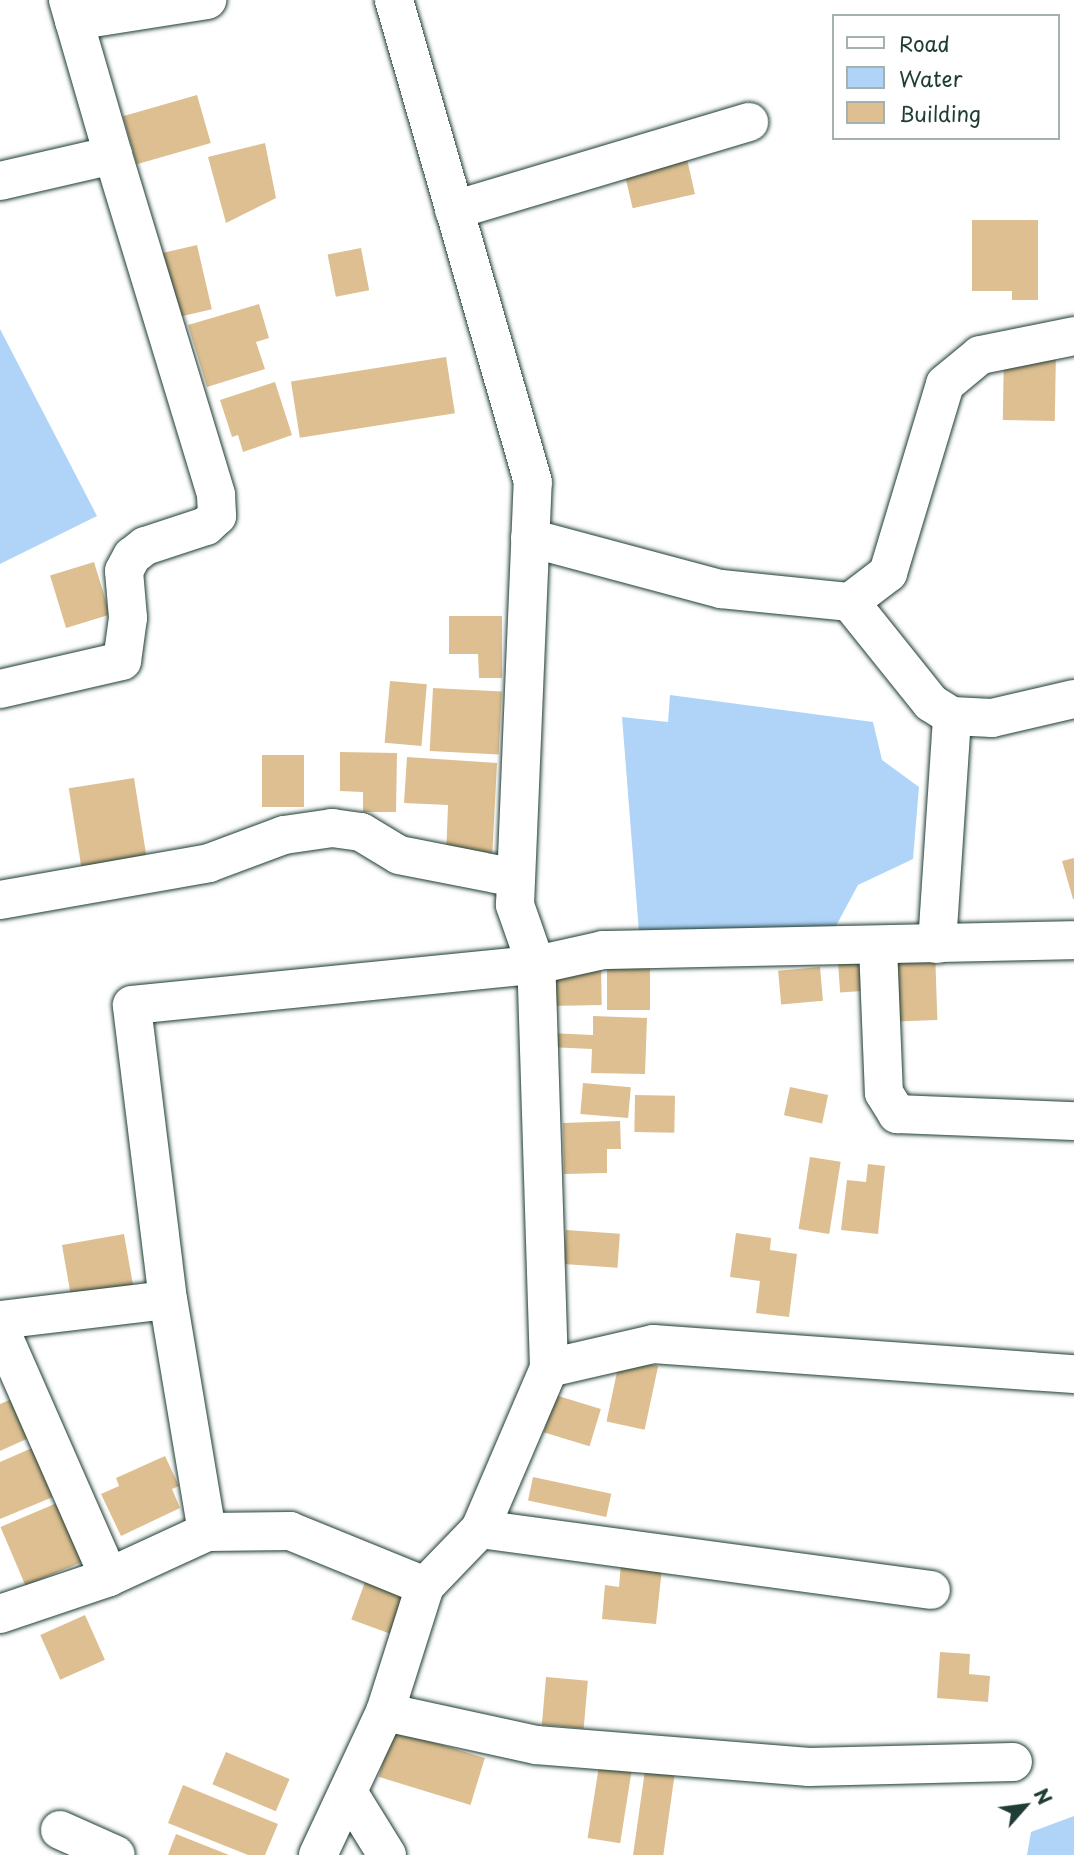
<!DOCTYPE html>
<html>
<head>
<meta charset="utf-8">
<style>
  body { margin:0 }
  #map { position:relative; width:1074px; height:1855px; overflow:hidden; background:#fff; font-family:"Playpen Sans",sans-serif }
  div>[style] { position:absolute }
  .water>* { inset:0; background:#afd4f8 }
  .building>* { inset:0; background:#debf91; transform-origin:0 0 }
  .roads { filter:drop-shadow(0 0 2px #1f3d34) drop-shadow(0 0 2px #1f3d34) }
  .minor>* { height:38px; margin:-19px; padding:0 19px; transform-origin:19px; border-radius:19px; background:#fff }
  span { translate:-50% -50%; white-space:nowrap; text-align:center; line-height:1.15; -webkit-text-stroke:5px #fff; paint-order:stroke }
  .legend { position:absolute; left:832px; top:14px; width:228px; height:126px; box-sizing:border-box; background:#fff; border:2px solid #a5b1ae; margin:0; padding:9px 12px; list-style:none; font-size:21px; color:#1f3d34 }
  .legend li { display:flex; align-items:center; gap:14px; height:35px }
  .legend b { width:35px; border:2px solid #a5b1ae }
  .north { position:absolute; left:990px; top:1771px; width:70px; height:70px; -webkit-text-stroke:5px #fff; paint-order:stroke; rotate:62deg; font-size:19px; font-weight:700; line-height:28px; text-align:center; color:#1f3d34 }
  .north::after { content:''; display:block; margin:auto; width:24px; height:32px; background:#1f3d34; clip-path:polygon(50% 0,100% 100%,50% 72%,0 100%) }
</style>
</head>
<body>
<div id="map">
  <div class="water">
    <i style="clip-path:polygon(0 329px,97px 516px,0 564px)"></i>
    <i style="clip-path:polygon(670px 695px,873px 722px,882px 760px,919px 787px,913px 859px,858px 885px,830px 937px,640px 945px,622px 717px,668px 722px)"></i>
    <i style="clip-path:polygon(1074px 1816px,1074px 1855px,1027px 1855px,1031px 1832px)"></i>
  </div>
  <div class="building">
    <i style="left:197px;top:95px;width:50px;height:77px;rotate:74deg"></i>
    <i style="clip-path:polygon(265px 143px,276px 198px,226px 223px,208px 157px)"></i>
    <i style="left:686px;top:155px;width:40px;height:64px;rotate:77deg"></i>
    <i style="clip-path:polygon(972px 220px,1038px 220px,1038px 300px,1012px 300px,1012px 291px,972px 291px)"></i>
    <i style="left:197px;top:245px;width:66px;height:42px;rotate:77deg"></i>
    <i style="left:361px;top:248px;width:43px;height:34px;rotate:79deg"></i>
    <i style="clip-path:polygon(259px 304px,269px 338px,256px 342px,265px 369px,207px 387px,188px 325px)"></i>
    <i style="left:1004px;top:350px;width:52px;height:70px;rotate:1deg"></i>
    <i style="left:446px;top:357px;width:57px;height:157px;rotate:81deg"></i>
    <i style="clip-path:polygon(275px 382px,292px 435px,243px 452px,238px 435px,232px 437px,220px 400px)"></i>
    <i style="left:94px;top:562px;width:55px;height:46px;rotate:73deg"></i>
    <i style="clip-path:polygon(449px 616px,502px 616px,502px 678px,479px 678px,478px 654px,449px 654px)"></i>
    <i style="left:390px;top:681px;width:37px;height:62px;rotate:5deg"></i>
    <i style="left:433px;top:688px;width:69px;height:63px;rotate:3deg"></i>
    <i style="clip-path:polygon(340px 752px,397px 753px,396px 812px,363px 812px,363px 792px,340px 791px)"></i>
    <i style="left:262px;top:755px;width:42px;height:52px"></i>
    <i style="clip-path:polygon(407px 757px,497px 763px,492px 859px,446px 857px,448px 805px,404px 803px)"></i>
    <i style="left:134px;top:778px;width:88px;height:66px;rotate:81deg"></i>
    <i style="clip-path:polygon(1074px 858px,1074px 899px,1073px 899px,1062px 861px)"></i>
    <i style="left:935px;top:951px;width:69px;height:42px;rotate:88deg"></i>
    <i style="left:860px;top:961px;width:30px;height:22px;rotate:86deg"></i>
    <i style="left:601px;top:963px;width:42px;height:52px;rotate:89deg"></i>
    <i style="left:820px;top:967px;width:34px;height:42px;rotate:85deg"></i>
    <i style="left:607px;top:968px;width:43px;height:42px"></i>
    <i style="clip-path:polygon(593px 1016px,647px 1018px,645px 1074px,591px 1073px,592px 1049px,548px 1047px,549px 1033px,593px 1035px)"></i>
    <i style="left:583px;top:1083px;width:48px;height:31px;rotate:5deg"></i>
    <i style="left:790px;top:1087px;width:39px;height:29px;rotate:12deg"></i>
    <i style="left:635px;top:1095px;width:40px;height:37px;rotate:1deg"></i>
    <i style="clip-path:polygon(620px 1121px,621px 1149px,607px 1149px,607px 1173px,564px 1174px,563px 1123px)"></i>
    <i style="left:810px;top:1157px;width:31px;height:73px;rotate:9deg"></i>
    <i style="clip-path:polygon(868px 1164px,885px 1166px,878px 1234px,841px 1230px,847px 1180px,866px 1182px)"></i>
    <i style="left:566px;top:1230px;width:54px;height:34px;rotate:4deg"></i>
    <i style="clip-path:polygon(736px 1233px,771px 1238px,770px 1250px,797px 1254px,789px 1317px,756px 1313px,760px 1281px,730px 1277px)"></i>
    <i style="left:124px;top:1234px;width:59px;height:63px;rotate:80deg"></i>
    <i style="left:620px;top:1358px;width:39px;height:65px;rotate:12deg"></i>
    <i style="left:555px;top:1395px;width:48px;height:39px;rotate:17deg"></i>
    <i style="clip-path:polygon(14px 1398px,31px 1437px,0 1451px,0 1404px)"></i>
    <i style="clip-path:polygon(39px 1445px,60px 1494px,0 1519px,0 1462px)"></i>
    <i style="clip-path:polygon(165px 1456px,179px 1486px,172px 1489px,180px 1508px,121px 1536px,101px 1494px,119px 1486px,116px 1478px)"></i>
    <i style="left:533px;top:1477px;width:80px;height:24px;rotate:12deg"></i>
    <i style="left:64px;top:1500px;width:64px;height:69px;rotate:67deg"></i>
    <i style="clip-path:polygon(621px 1564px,662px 1568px,656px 1624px,602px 1619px,605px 1585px,619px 1587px)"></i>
    <i style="left:365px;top:1582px;width:45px;height:40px;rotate:20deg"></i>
    <i style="left:85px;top:1615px;width:49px;height:49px;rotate:66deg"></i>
    <i style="clip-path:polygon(940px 1652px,970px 1654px,969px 1674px,990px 1676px,988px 1702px,937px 1698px)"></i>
    <i style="left:546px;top:1677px;width:42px;height:48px;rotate:5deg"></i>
    <i style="left:393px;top:1730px;width:96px;height:49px;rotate:17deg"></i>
    <i style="left:226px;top:1752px;width:69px;height:35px;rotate:23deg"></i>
    <i style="left:599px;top:1766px;width:33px;height:73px;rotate:9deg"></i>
    <i style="left:645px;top:1770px;width:30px;height:86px;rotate:8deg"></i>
    <i style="clip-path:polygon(183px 1785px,278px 1824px,265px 1855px,248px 1855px,168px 1823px)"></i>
    <i style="clip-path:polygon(176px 1834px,229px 1855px,168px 1855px)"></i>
  </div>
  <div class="roads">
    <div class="minor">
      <i style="left:68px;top:0;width:161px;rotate:73.8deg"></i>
      <i style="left:74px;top:21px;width:135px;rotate:-9deg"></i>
      <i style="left:0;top:181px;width:116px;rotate:-13deg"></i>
      <i style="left:113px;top:155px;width:355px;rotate:73.1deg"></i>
      <i style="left:216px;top:495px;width:21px;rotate:87deg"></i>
      <i style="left:217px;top:516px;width:15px;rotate:138deg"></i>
      <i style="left:206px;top:526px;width:64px;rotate:161.8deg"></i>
      <i style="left:145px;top:546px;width:16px;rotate:142deg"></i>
      <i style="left:132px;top:556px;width:17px;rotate:118deg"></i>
      <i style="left:124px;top:571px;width:47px;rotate:85.1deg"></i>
      <i style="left:128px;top:618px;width:43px;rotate:97.9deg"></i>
      <i style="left:122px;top:661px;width:125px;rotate:167.1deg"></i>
      <i style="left:454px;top:210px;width:308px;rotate:-16.6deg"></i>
      <i style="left:530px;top:538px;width:198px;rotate:15deg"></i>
      <i style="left:721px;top:589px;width:130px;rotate:5.8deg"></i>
      <i style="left:850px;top:602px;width:48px;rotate:-37.3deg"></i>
      <i style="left:888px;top:573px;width:197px;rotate:-73.2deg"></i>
      <i style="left:945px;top:384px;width:45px;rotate:-39.6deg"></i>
      <i style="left:980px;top:355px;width:96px;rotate:-11.4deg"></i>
      <i style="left:850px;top:602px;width:129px;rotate:51.3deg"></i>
      <i style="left:931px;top:703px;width:25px;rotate:32deg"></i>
      <i style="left:952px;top:716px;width:40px;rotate:2.9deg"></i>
      <i style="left:992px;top:718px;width:84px;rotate:-13deg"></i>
      <i style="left:0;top:900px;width:212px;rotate:-10deg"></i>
      <i style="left:209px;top:863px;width:80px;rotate:-20.5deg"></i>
      <i style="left:284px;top:835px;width:49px;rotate:-8.3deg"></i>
      <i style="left:332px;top:828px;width:29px;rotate:8deg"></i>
      <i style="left:361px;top:832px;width:44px;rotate:31.2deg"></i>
      <i style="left:399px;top:855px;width:119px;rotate:11.1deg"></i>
      <i style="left:937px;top:944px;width:228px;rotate:-86.2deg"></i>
      <i style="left:878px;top:946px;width:147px;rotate:87.7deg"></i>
      <i style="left:884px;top:1093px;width:25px;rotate:58deg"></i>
      <i style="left:897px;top:1114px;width:177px;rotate:2.3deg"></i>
      <i style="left:0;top:1320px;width:169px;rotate:-6.8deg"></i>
      <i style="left:0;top:1329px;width:271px;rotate:66.3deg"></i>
      <i style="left:549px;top:1368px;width:107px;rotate:-13deg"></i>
      <i style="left:653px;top:1344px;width:422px;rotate:4.1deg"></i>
      <i style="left:480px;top:1529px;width:455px;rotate:7.7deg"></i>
      <i style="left:207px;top:1532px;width:235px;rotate:-99.5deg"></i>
      <i style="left:168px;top:1300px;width:297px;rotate:-97deg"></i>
      <i style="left:132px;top:1005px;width:406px;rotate:-5.7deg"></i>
      <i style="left:536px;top:965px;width:69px;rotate:-12.6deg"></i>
      <i style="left:603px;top:950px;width:471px;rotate:-1.2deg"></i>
      <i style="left:0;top:1614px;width:115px;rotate:-18.7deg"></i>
      <i style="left:109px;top:1577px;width:108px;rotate:-24.7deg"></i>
      <i style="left:207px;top:1532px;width:83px;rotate:-0.7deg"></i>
      <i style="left:290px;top:1531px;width:146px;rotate:22.2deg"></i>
      <i style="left:385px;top:1712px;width:155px;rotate:12.3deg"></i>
      <i style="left:536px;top:1745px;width:274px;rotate:4.6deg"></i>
      <i style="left:809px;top:1767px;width:204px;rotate:-1.4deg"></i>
      <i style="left:348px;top:1792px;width:74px;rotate:58.2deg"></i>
      <i style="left:60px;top:1830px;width:61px;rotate:24.1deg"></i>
      <i style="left:318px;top:1855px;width:158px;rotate:-64.9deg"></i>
      <i style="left:385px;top:1712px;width:132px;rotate:-72.4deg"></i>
      <i style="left:425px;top:1586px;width:79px;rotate:-46deg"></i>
      <i style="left:480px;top:1529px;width:175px;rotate:-66.8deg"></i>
      <i style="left:549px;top:1368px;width:403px;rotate:-91.8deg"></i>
      <i style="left:536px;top:965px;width:64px;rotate:-109.3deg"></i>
      <i style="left:515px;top:905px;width:423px;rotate:-87.6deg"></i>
      <i style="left:533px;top:482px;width:502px;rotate:-106.09deg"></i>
    </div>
  </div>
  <ul class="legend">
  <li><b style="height:9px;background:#fff"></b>Road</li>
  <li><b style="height:19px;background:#afd4f8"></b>Water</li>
  <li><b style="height:19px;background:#debf91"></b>Building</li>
  </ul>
  <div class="north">N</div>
</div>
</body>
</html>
